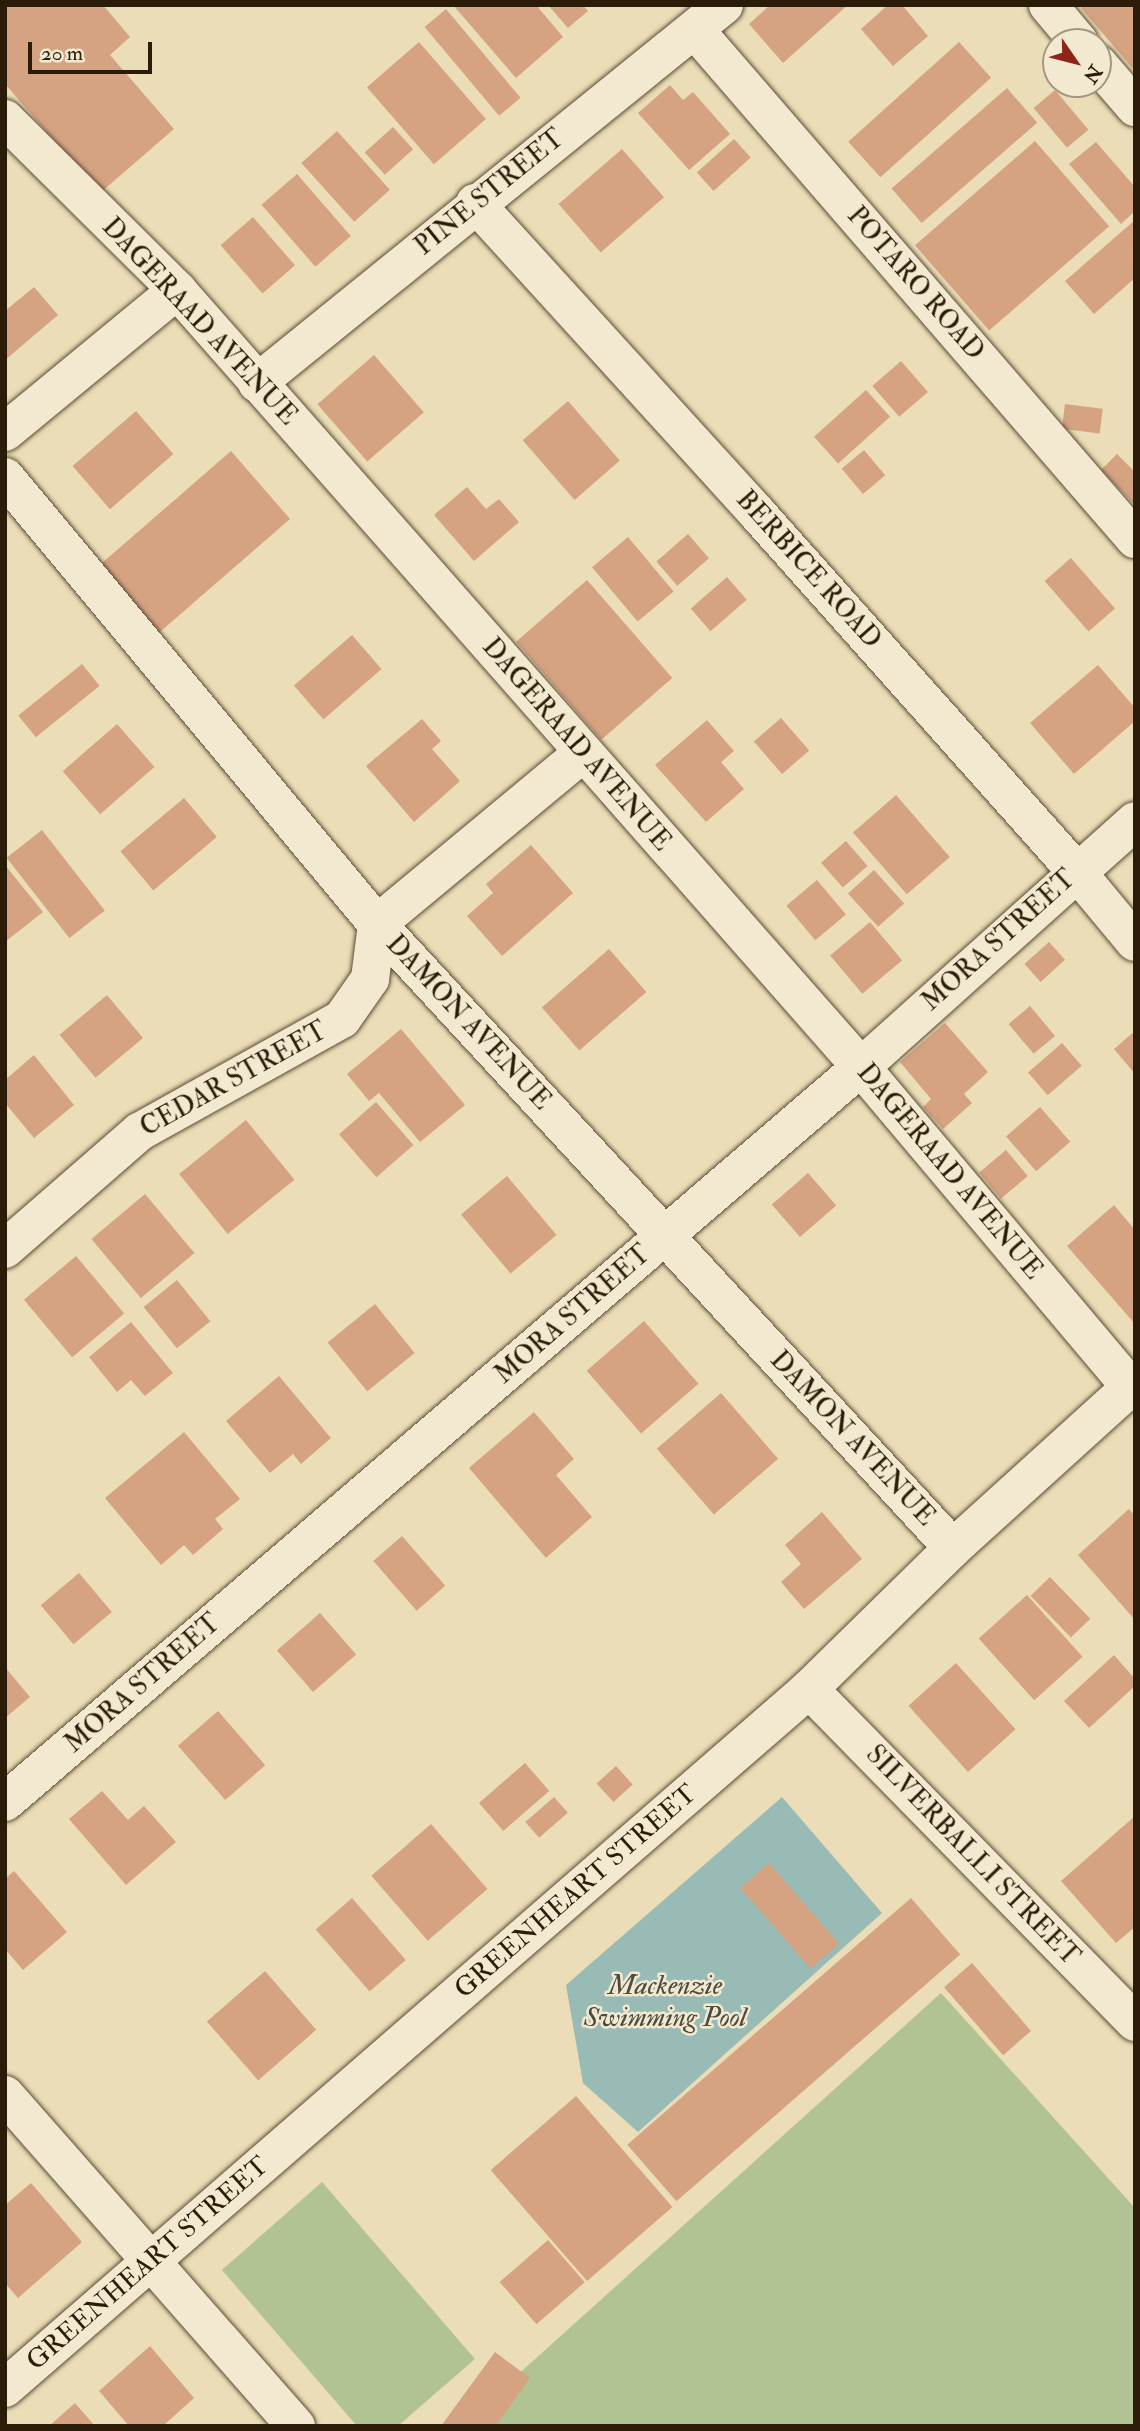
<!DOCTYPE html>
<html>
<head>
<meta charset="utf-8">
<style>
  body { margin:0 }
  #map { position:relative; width:1140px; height:2431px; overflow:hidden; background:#ebddb7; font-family:"IM FELL Double Pica",serif }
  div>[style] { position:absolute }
  .green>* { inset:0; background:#b1c293 }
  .water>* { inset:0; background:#99bbb5 }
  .building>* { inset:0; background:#d6a382; transform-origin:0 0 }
  .roads { filter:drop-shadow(0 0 2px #5b4c34) drop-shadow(0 0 2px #5b4c34) }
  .minor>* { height:38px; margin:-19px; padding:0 19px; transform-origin:19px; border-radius:19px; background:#f2e9d0 }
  span { translate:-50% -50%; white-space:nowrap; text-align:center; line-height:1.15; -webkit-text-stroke:5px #f2e9d0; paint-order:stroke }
  .street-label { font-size:26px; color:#2b1b09 }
  .water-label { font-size:28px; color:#4c4b3d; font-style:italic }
  .frame { position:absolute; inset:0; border:7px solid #2b1b09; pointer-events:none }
  .north { position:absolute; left:1042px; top:28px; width:70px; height:70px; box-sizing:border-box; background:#f2e9d0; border:2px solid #a29780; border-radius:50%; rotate:125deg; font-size:19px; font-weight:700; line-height:28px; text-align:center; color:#2b1b09 }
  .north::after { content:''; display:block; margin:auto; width:24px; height:32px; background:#8f2418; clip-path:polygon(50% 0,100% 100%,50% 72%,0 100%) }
  .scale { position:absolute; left:28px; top:42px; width:124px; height:32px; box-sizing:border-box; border:4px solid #2b1b09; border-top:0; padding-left:9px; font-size:21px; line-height:24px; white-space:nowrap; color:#2b1b09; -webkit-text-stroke:5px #f2e9d0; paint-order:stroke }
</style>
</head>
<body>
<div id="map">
  <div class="green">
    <i style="clip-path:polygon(941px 1993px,1135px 2208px,1135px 2426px,461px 2426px)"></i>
    <i style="clip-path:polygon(322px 2182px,475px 2359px,398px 2426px,357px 2426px,222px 2270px)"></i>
  </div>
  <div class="water">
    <i style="clip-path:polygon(782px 1797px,882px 1913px,638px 2132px,583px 2083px,566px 1985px)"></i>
  </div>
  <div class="building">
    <i style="clip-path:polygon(5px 5px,103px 5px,130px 37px,110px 55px,174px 129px,100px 193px,5px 84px)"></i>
    <i style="clip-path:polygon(453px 5px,536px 5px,563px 37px,516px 78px)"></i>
    <i style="clip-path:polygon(548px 5px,583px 5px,588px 11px,568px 28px)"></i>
    <i style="clip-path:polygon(770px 5px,848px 5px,783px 63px,749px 24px)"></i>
    <i style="clip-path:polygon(888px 5px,902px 5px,928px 36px,893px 66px,861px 29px)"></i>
    <i style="clip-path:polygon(1084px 5px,1135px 5px,1135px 71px,1081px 8px)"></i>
    <i style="left:446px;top:9px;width:116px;height:28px;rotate:50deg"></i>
    <i style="left:419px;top:42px;width:102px;height:69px;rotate:49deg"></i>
    <i style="left:959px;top:42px;width:48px;height:149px;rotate:48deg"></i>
    <i style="clip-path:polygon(670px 85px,683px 100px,693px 92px,730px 134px,689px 170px,638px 113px)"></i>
    <i style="left:1007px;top:88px;width:46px;height:153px;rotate:49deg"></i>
    <i style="left:1055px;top:90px;width:52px;height:28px;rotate:50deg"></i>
    <i style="left:393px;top:127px;width:30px;height:38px;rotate:48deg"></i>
    <i style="left:337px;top:131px;width:79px;height:48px;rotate:48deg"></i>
    <i style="left:734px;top:139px;width:25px;height:50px;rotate:48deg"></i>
    <i style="left:1035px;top:141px;width:113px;height:159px;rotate:49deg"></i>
    <i style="clip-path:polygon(1096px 142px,1135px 187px,1135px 211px,1121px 224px,1069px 164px)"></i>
    <i style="left:622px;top:149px;width:64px;height:84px;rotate:49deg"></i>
    <i style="left:297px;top:174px;width:82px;height:47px;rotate:49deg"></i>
    <i style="left:253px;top:217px;width:64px;height:43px;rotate:49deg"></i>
    <i style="clip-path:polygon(1135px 220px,1135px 278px,1094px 314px,1065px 281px)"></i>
    <i style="clip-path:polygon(34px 287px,58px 315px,5px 360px,5px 311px)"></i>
    <i style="left:374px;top:355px;width:76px;height:75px;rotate:49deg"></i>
    <i style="left:901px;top:361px;width:41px;height:38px;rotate:49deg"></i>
    <i style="left:866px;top:390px;width:36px;height:70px;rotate:48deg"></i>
    <i style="left:568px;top:401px;width:79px;height:60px;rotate:49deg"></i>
    <i style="left:1065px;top:404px;width:38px;height:25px;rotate:7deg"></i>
    <i style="left:136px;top:411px;width:57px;height:84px;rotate:49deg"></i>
    <i style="left:864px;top:450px;width:33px;height:29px;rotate:50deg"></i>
    <i style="left:231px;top:451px;width:90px;height:177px;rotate:49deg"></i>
    <i style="clip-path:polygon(1117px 454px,1135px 472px,1133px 503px,1101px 470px)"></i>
    <i style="clip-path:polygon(467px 487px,486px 509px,499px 499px,519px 522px,474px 561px,434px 515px)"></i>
    <i style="left:688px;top:534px;width:32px;height:42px;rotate:49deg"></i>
    <i style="left:628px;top:537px;width:71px;height:47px;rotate:50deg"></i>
    <i style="left:1071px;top:558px;width:67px;height:35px;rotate:49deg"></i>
    <i style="left:727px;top:577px;width:30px;height:48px;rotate:49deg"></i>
    <i style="left:587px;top:580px;width:130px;height:94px;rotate:49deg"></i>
    <i style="left:352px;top:635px;width:45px;height:77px;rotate:49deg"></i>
    <i style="left:82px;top:664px;width:28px;height:82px;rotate:51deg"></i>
    <i style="clip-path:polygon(1098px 665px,1135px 708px,1135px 721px,1074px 774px,1030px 723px)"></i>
    <i style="left:781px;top:718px;width:43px;height:36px;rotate:49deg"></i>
    <i style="clip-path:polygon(422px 719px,441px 741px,432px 749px,460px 781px,414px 822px,366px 766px)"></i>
    <i style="clip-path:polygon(707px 720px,734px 751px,721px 762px,744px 789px,706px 822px,655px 765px)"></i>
    <i style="left:117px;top:724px;width:57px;height:72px;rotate:49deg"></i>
    <i style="left:896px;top:795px;width:82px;height:57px;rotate:49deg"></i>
    <i style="left:184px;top:798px;width:51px;height:83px;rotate:50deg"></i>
    <i style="left:42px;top:830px;width:102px;height:45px;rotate:52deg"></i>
    <i style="left:846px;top:841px;width:33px;height:33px;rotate:49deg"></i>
    <i style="clip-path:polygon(531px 845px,573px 893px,502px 956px,467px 916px,493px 893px,486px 884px)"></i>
    <i style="clip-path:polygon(5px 865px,43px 912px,5px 942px)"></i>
    <i style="left:874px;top:870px;width:45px;height:35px;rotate:48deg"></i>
    <i style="left:817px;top:880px;width:45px;height:40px;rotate:50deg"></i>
    <i style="left:870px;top:922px;width:50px;height:52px;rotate:50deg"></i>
    <i style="left:1049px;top:942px;width:24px;height:33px;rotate:48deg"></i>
    <i style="left:609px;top:949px;width:57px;height:89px;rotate:49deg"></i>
    <i style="left:107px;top:995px;width:56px;height:62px;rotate:50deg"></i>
    <i style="left:1030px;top:1006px;width:39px;height:28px;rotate:50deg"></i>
    <i style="clip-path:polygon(945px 1023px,988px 1072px,964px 1094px,972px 1103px,943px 1129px,923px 1107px,931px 1099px,900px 1062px)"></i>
    <i style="clip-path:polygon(401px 1029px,465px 1105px,420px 1142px,379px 1093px,369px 1101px,347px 1074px)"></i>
    <i style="clip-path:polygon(1135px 1031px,1135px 1074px,1114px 1049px)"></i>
    <i style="left:1062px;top:1043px;width:30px;height:45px;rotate:49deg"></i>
    <i style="clip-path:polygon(34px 1055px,74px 1105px,34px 1138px,5px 1103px,5px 1080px)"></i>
    <i style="left:376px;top:1102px;width:57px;height:49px;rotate:49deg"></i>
    <i style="left:1040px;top:1107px;width:46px;height:45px;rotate:49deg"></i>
    <i style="left:246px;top:1120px;width:77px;height:86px;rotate:51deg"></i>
    <i style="left:1006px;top:1150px;width:34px;height:35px;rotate:50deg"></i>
    <i style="left:808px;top:1173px;width:43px;height:48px;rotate:49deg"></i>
    <i style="left:507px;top:1176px;width:77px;height:60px;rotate:50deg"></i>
    <i style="left:145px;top:1194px;width:77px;height:70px;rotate:50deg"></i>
    <i style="clip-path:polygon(1114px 1205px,1135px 1230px,1135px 1324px,1067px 1246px)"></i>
    <i style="left:76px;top:1256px;width:75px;height:68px;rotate:50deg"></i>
    <i style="left:177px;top:1280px;width:53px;height:43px;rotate:51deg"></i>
    <i style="left:375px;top:1304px;width:63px;height:61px;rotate:51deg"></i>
    <i style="left:644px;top:1321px;width:83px;height:76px;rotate:49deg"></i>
    <i style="clip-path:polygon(131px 1322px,173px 1373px,145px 1396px,131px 1380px,117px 1392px,89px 1357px)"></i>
    <i style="clip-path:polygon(279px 1376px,331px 1438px,301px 1464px,293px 1454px,270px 1473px,226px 1421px)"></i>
    <i style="left:721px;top:1393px;width:87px;height:85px;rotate:49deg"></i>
    <i style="clip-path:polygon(534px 1412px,574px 1459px,556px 1475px,592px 1517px,546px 1558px,469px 1468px)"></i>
    <i style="clip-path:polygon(184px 1432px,240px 1499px,215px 1519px,223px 1529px,193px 1555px,184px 1545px,161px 1565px,105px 1498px)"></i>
    <i style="clip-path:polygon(1129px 1509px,1135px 1516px,1135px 1620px,1078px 1555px)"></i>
    <i style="clip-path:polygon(822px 1512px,862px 1559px,804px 1609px,781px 1582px,801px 1564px,785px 1545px)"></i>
    <i style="left:402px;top:1536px;width:66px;height:38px;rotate:49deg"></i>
    <i style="left:79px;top:1573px;width:51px;height:50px;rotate:50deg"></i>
    <i style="left:1050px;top:1577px;width:58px;height:27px;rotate:46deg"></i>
    <i style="left:1027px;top:1595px;width:83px;height:65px;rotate:48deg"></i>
    <i style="left:320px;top:1613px;width:55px;height:57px;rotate:49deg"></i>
    <i style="clip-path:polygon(1114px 1655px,1135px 1679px,1135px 1686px,1089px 1728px,1064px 1701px)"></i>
    <i style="left:956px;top:1663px;width:89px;height:64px;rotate:48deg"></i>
    <i style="clip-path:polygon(5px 1667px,30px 1697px,5px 1718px)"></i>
    <i style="left:218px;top:1711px;width:72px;height:53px;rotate:49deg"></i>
    <i style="left:525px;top:1763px;width:37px;height:61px;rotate:49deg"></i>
    <i style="left:616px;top:1766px;width:25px;height:26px;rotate:48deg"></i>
    <i style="clip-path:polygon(102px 1791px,128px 1820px,144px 1806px,176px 1842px,126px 1885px,69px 1819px)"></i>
    <i style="left:554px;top:1797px;width:21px;height:38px;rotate:49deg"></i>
    <i style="clip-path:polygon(1135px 1816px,1135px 1927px,1116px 1943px,1061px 1881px)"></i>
    <i style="left:431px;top:1824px;width:86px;height:79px;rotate:49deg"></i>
    <i style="left:769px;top:1863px;width:107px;height:38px;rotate:49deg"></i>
    <i style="clip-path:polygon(14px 1871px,67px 1932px,23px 1970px,5px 1949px,5px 1879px)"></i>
    <i style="left:352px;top:1898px;width:82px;height:48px;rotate:49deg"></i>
    <i style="left:911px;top:1898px;width:75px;height:376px;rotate:49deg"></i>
    <i style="left:972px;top:1963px;width:90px;height:37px;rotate:49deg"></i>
    <i style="left:265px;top:1971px;width:78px;height:77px;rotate:49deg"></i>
    <i style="left:576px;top:2096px;width:147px;height:113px;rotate:49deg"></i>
    <i style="clip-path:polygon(31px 2183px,82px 2242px,18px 2298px,5px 2283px,5px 2205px)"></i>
    <i style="left:548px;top:2240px;width:56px;height:64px;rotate:49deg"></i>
    <i style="clip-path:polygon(150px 2346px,194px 2398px,163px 2426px,129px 2426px,99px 2391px)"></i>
    <i style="clip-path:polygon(495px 2352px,530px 2378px,496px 2426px,441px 2426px)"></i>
    <i style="clip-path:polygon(75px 2403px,95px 2426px,49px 2426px)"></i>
  </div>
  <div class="roads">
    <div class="minor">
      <i style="left:1048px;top:5px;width:48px;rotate:50deg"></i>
      <i style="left:695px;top:30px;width:673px;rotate:49.16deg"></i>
      <i style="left:1098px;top:64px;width:57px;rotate:49.3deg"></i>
      <i style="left:5px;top:119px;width:243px;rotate:44.8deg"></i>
      <i style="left:177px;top:290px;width:1035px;rotate:48.64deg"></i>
      <i style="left:861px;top:1067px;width:418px;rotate:49.9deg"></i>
      <i style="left:475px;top:203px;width:419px;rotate:47.7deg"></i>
      <i style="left:757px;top:513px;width:480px;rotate:48.3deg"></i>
      <i style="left:1076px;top:871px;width:92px;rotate:50.3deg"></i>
      <i style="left:257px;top:383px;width:601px;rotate:-38.99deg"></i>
      <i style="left:5px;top:432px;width:223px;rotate:-39.5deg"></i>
      <i style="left:5px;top:477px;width:582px;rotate:50.23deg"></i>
      <i style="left:377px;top:924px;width:849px;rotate:47.29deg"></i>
      <i style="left:5px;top:1249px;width:178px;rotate:-41.1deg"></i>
      <i style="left:139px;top:1132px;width:232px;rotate:-29.1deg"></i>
      <i style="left:342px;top:1019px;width:49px;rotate:-55deg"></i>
      <i style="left:370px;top:979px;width:55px;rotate:-82.7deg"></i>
      <i style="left:377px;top:924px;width:268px;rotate:-39.7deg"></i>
      <i style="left:809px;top:1689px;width:466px;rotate:45.6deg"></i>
      <i style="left:5px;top:1802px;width:1128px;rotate:-40.65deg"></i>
      <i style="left:861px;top:1067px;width:368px;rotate:-41.9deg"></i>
      <i style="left:5px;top:2095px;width:441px;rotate:48.7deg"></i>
      <i style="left:5px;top:2388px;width:1065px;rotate:-41deg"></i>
      <i style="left:809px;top:1689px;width:202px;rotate:-44.4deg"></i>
      <i style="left:953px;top:1548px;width:246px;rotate:-42.2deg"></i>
    </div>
  </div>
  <div class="street-label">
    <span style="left:490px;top:193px;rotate:-39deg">PINE STREET</span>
    <span style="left:915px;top:284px;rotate:49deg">POTARO ROAD</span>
    <span style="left:199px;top:322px;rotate:47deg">DAGERAAD AVENUE</span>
    <span style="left:808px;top:570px;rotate:48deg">BERBICE ROAD</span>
    <span style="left:576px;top:745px;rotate:49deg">DAGERAAD AVENUE</span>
    <span style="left:999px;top:941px;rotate:-42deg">MORA STREET</span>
    <span style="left:468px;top:1023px;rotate:47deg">DAMON AVENUE</span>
    <span style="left:234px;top:1080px;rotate:-29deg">CEDAR STREET</span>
    <span style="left:949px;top:1172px;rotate:50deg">DAGERAAD AVENUE</span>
    <span style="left:573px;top:1315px;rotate:-41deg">MORA STREET</span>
    <span style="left:852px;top:1439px;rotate:47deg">DAMON AVENUE</span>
    <span style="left:143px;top:1684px;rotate:-41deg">MORA STREET</span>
    <span style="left:972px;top:1856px;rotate:46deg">SILVERBALLI STREET</span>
    <span style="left:576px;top:1892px;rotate:-41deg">GREENHEART STREET</span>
    <span style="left:148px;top:2264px;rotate:-41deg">GREENHEART STREET</span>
  </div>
  <div class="water-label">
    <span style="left:665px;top:2002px">Mackenzie<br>Swimming Pool</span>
  </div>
  <div class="frame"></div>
  <div class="north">N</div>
  <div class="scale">20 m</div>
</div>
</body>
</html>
